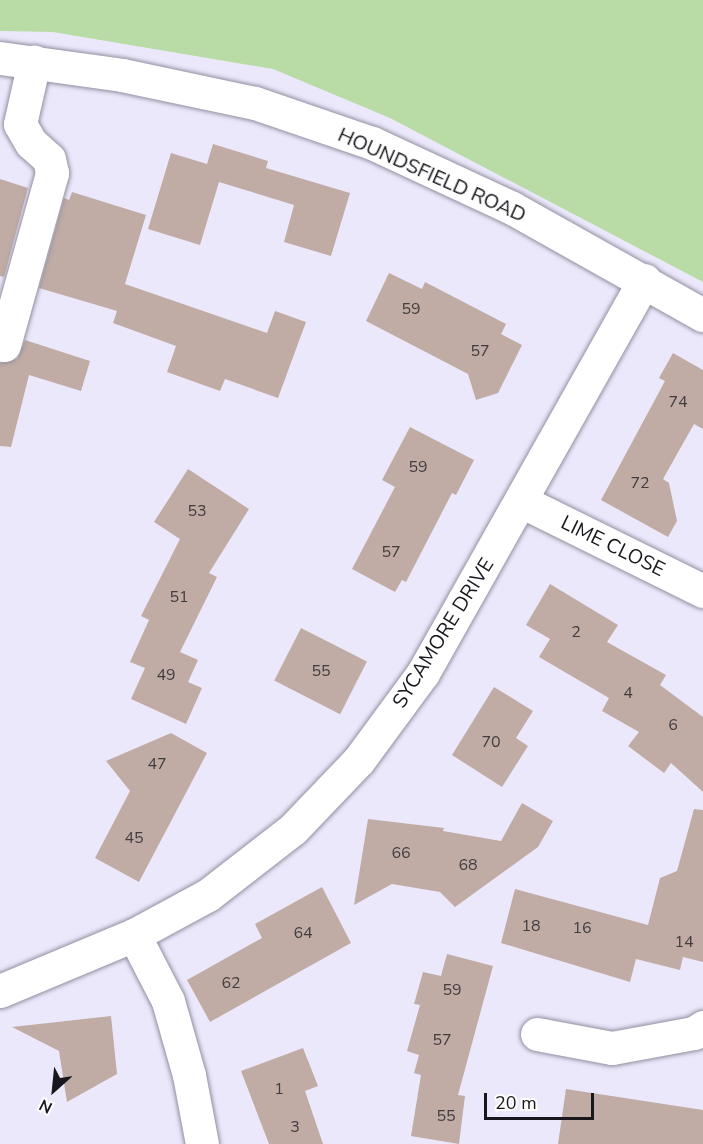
<!DOCTYPE html>
<html>
<head>
<meta charset="utf-8">
<style>
  body { margin:0 }
  #map { position:relative; width:703px; height:1144px; overflow:hidden; background:#ece8fc; font-family:"Nunito Sans",sans-serif }
  div>[style] { position:absolute }
  .green>* { inset:0; background:#b9dba5 }
  .building>* { inset:0; background:#c0aca5; transform-origin:0 0 }
  .roads { filter:drop-shadow(0 0 2px #928fa0) drop-shadow(0 0 2px #928fa0) }
  .minor>* { height:33px; margin:-16.5px; padding:0 16.5px; transform-origin:16.5px; border-radius:16.5px; background:#fff }
  span { translate:-50% -50%; white-space:nowrap; text-align:center; line-height:1.15; -webkit-text-stroke:4.5px #fff; paint-order:stroke }
  .number-label { font-size:16px; color:#423c3f }
  .number-label span { -webkit-text-stroke-width:0 }
  .street-label { font-size:20px; color:#18171d }
  .north { position:absolute; left:24px; top:1060px; width:60px; height:60px; -webkit-text-stroke:4px #fff; paint-order:stroke; rotate:207deg; font-size:16px; font-weight:700; line-height:24px; text-align:center; color:#18171d }
  .north::after { content:''; display:block; margin:auto; width:21px; height:27px; background:#18171d; clip-path:polygon(50% 0,100% 100%,50% 72%,0 100%) }
  .scale { position:absolute; left:484px; top:1093px; width:110px; height:27px; box-sizing:border-box; border:3px solid #18171d; border-top:0; padding-left:8px; font-size:18px; line-height:21px; white-space:nowrap; color:#18171d; -webkit-text-stroke:4px #fff; paint-order:stroke }
</style>
</head>
<body>
<div id="map">
  <div class="green">
    <i style="clip-path:polygon(0 0,703px 0,703px 282px,390px 118px,273px 69px,53px 32px,0 31px)"></i>
  </div>
  <div class="building">
    <i style="clip-path:polygon(213px 144px,268px 161px,266px 168px,350px 193px,331px 256px,284px 242px,294px 205px,219px 182px,200px 245px,148px 229px,171px 153px,207px 164px)"></i>
    <i style="clip-path:polygon(0 179px,28px 188px,4px 277px,0 276px)"></i>
    <i style="clip-path:polygon(72px 192px,146px 215px,125px 284px,267px 333px,275px 311px,306px 322px,278px 398px,225px 379px,220px 391px,167px 372px,176px 346px,113px 323px,117px 311px,39px 288px,64px 198px,69px 200px)"></i>
    <i style="clip-path:polygon(389px 273px,422px 289px,425px 282px,506px 324px,501px 334px,522px 345px,498px 393px,476px 400px,468px 374px,366px 321px)"></i>
    <i style="clip-path:polygon(25px 340px,90px 361px,81px 391px,29px 375px,11px 447px,0 446px,0 363px,17px 359px)"></i>
    <i style="clip-path:polygon(673px 353px,703px 370px,703px 429px,694px 424px,663px 479px,669px 483px,677px 521px,668px 537px,601px 500px,665px 381px,659px 378px)"></i>
    <i style="clip-path:polygon(410px 427px,474px 460px,456px 495px,452px 493px,406px 582px,402px 580px,395px 592px,352px 569px,395px 487px,382px 480px)"></i>
    <i style="clip-path:polygon(188px 469px,249px 509px,209px 573px,217px 577px,180px 652px,198px 660px,188px 682px,202px 688px,186px 724px,131px 699px,145px 668px,130px 662px,149px 620px,141px 616px,180px 539px,154px 522px)"></i>
    <i style="clip-path:polygon(550px 584px,618px 625px,607px 642px,666px 675px,660px 685px,703px 717px,703px 792px,671px 763px,664px 773px,628px 746px,639px 732px,602px 711px,609px 698px,539px 657px,550px 639px,526px 625px)"></i>
    <i style="left:301px;top:628px;width:74px;height:59px;rotate:27deg"></i>
    <i style="clip-path:polygon(494px 687px,533px 711px,516px 738px,528px 746px,502px 787px,452px 755px)"></i>
    <i style="clip-path:polygon(171px 733px,207px 753px,139px 882px,95px 858px,130px 791px,106px 761px)"></i>
    <i style="clip-path:polygon(522px 803px,553px 821px,538px 847px,455px 907px,440px 892px,392px 884px,354px 905px,368px 819px,444px 828px,443px 831px,501px 841px)"></i>
    <i style="clip-path:polygon(694px 809px,703px 810px,703px 962px,683px 957px,680px 970px,636px 959px,630px 982px,501px 943px,515px 889px,648px 925px,660px 878px,677px 871px)"></i>
    <i style="clip-path:polygon(322px 887px,351px 943px,210px 1022px,187px 980px,262px 938px,255px 924px)"></i>
    <i style="clip-path:polygon(447px 954px,493px 966px,458px 1095px,465px 1096px,459px 1144px,411px 1136px,421px 1075px,414px 1073px,419px 1055px,407px 1051px,420px 1005px,414px 1004px,423px 972px,441px 976px)"></i>
    <i style="clip-path:polygon(111px 1016px,117px 1074px,67px 1102px,59px 1051px,12px 1027px)"></i>
    <i style="clip-path:polygon(303px 1048px,318px 1086px,305px 1091px,323px 1144px,269px 1144px,241px 1071px)"></i>
    <i style="clip-path:polygon(566px 1089px,703px 1110px,703px 1144px,558px 1144px)"></i>
  </div>
  <div class="roads">
    <div class="minor">
      <i style="left:0;top:58px;width:123px;rotate:7.9deg"></i>
      <i style="left:122px;top:75px;width:136px;rotate:11.9deg"></i>
      <i style="left:255px;top:103px;width:124px;rotate:18.9deg"></i>
      <i style="left:372px;top:143px;width:154px;rotate:24.9deg"></i>
      <i style="left:512px;top:208px;width:219px;rotate:29.3deg"></i>
      <i style="left:4px;top:345px;width:179px;rotate:-74.4deg"></i>
      <i style="left:52px;top:173px;width:14px;rotate:-102deg"></i>
      <i style="left:49px;top:159px;width:24px;rotate:-138deg"></i>
      <i style="left:31px;top:143px;width:22px;rotate:-120deg"></i>
      <i style="left:20px;top:124px;width:64px;rotate:-77.3deg"></i>
      <i style="left:523px;top:502px;width:201px;rotate:26.3deg"></i>
      <i style="left:134px;top:935px;width:74px;rotate:62.7deg"></i>
      <i style="left:168px;top:1001px;width:77px;rotate:74.2deg"></i>
      <i style="left:189px;top:1075px;width:70px;rotate:79.3deg"></i>
      <i style="left:0;top:991px;width:145px;rotate:-22.7deg"></i>
      <i style="left:134px;top:935px;width:84px;rotate:-28.4deg"></i>
      <i style="left:208px;top:895px;width:108px;rotate:-37.8deg"></i>
      <i style="left:293px;top:829px;width:95px;rotate:-46.3deg"></i>
      <i style="left:359px;top:760px;width:108px;rotate:-53.7deg"></i>
      <i style="left:423px;top:673px;width:451px;rotate:-60.6deg"></i>
      <i style="left:537px;top:1034px;width:76px;rotate:10.6deg"></i>
      <i style="left:612px;top:1048px;width:83px;rotate:-10.4deg"></i>
      <i style="left:694px;top:1033px;width:11px;rotate:-34deg"></i>
    </div>
  </div>
  <div class="number-label">
    <span style="left:411px;top:309px">59</span>
    <span style="left:480px;top:351px">57</span>
    <span style="left:678px;top:402px">74</span>
    <span style="left:418px;top:467px">59</span>
    <span style="left:640px;top:483px">72</span>
    <span style="left:197px;top:511px">53</span>
    <span style="left:391px;top:552px">57</span>
    <span style="left:179px;top:597px">51</span>
    <span style="left:576px;top:632px">2</span>
    <span style="left:321px;top:671px">55</span>
    <span style="left:166px;top:675px">49</span>
    <span style="left:628px;top:693px">4</span>
    <span style="left:673px;top:725px">6</span>
    <span style="left:491px;top:742px">70</span>
    <span style="left:157px;top:764px">47</span>
    <span style="left:134px;top:838px">45</span>
    <span style="left:401px;top:853px">66</span>
    <span style="left:468px;top:865px">68</span>
    <span style="left:531px;top:926px">18</span>
    <span style="left:582px;top:928px">16</span>
    <span style="left:303px;top:933px">64</span>
    <span style="left:684px;top:942px">14</span>
    <span style="left:231px;top:983px">62</span>
    <span style="left:452px;top:990px">59</span>
    <span style="left:442px;top:1040px">57</span>
    <span style="left:279px;top:1089px">1</span>
    <span style="left:446px;top:1116px">55</span>
    <span style="left:295px;top:1127px">3</span>
  </div>
  <div class="street-label">
    <span style="left:432px;top:175px;rotate:24deg">HOUNDSFIELD ROAD</span>
    <span style="left:613px;top:546px;rotate:26deg">LIME CLOSE</span>
    <span style="left:443px;top:633px;rotate:-58deg">SYCAMORE DRIVE</span>
  </div>
  <div class="north">N</div>
  <div class="scale">20 m</div>
</div>
</body>
</html>
